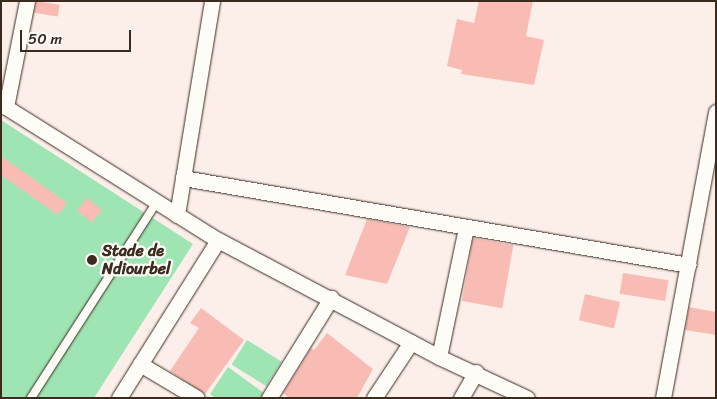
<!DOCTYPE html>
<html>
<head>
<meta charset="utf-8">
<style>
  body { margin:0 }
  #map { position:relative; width:717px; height:399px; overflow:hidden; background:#fcefea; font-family:Sriracha,sans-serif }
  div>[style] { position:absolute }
  .green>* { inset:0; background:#9ee5b3; transform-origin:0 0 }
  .building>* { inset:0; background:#f8bcb5; transform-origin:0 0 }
  .roads { filter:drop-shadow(0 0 1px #3b2a1e) drop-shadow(0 0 1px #3b2a1e) }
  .lane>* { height:8px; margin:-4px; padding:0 4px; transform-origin:4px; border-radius:4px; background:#fdfcf7 }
  .street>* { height:15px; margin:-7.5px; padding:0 7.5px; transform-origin:7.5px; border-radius:7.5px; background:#fdfcf7 }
  .dots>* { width:14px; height:14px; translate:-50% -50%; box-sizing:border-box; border:2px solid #fdfcf7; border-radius:50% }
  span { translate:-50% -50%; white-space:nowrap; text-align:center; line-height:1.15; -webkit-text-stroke:4.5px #fdfcf7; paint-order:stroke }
  .poi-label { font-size:16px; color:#3b2a1e; font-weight:700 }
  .left { translate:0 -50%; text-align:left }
  .frame { position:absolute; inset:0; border:2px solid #3b2a1e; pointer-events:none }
  .scale { position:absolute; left:20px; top:30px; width:111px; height:22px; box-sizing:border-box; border:2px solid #3b2a1e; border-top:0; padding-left:6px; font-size:15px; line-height:18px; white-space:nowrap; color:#3b2a1e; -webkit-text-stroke:4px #fdfcf7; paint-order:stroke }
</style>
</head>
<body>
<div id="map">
  <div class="green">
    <i style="clip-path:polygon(1px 120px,193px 244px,94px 398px,1px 398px)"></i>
    <i style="left:247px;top:340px;width:41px;height:29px;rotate:32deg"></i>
    <i style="clip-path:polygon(228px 367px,264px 393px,261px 398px,215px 398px,210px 394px)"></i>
  </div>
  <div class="building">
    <i style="left:36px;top:1px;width:24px;height:12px;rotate:9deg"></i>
    <i style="clip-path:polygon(479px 1px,533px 1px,526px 36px,544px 40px,534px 85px,461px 74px,462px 70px,447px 66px,457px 19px,474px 23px)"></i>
    <i style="clip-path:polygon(1px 156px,67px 203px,58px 215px,1px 175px)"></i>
    <i style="left:87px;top:198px;width:19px;height:16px;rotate:39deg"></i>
    <i style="clip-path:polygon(367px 219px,410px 227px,387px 284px,345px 275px)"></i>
    <i style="left:473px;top:238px;width:41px;height:64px;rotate:10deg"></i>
    <i style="left:623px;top:273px;width:46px;height:21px;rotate:9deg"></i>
    <i style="left:585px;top:294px;width:36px;height:27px;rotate:13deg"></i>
    <i style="clip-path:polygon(689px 307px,716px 312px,716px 335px,685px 330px)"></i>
    <i style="clip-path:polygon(201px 308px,244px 340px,205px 394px,170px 371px,199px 328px,190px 323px)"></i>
    <i style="clip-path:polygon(327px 333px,373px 369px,357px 398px,289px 398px,283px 393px,311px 348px,314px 350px)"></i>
  </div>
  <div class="roads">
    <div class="lane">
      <i style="left:31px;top:398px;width:233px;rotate:-57.3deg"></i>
    </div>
    <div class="street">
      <i style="left:1px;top:104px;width:256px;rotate:32.1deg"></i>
      <i style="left:218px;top:240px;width:250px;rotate:27.9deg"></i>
      <i style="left:439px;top:357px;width:97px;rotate:25deg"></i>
      <i style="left:6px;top:107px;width:108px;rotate:-78.8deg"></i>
      <i style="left:183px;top:178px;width:513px;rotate:9.76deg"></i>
      <i style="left:177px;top:215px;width:217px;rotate:-80.7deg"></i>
      <i style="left:439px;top:357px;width:132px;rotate:-78.2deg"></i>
      <i style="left:140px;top:364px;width:66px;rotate:30.8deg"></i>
      <i style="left:119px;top:398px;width:186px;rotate:-57.9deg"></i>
      <i style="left:269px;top:398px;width:118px;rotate:-58.2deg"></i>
      <i style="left:374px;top:398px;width:67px;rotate:-56.5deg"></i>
      <i style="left:461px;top:398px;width:30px;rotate:-60deg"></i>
      <i style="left:663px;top:398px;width:291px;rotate:-79.5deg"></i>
    </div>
  </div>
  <div class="dots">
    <i style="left:92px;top:260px;background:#3b2a1e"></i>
  </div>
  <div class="poi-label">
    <span class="left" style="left:102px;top:260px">Stade de<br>Ndiourbel</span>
  </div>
  <div class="frame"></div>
  <div class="scale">50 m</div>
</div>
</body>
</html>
